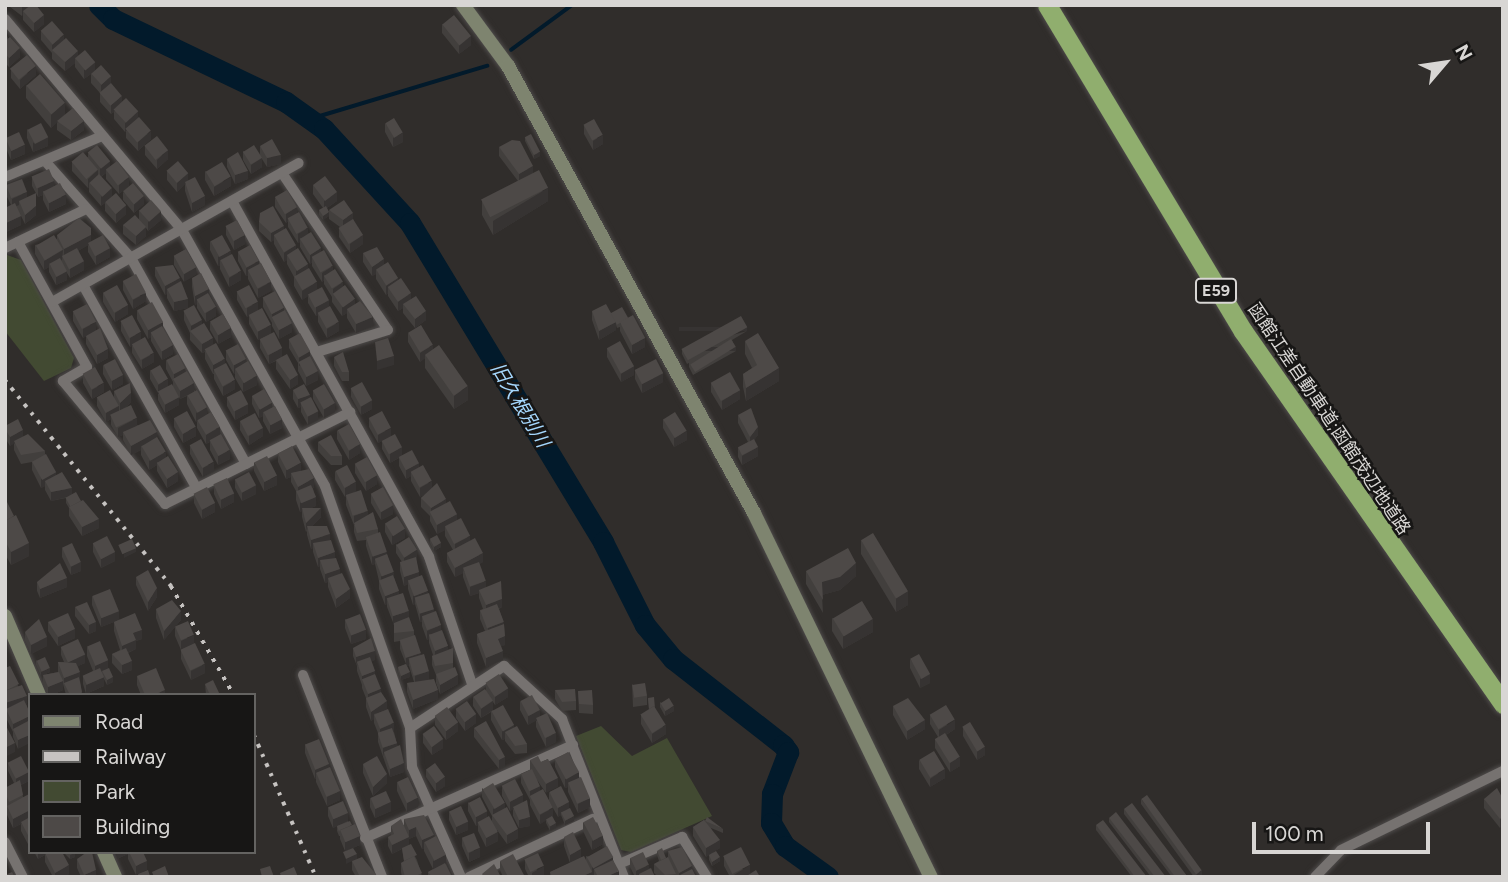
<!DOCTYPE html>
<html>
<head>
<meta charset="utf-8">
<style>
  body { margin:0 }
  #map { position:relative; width:1508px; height:882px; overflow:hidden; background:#302d2b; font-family:Figtree,"Noto Sans JP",sans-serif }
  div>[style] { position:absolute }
  .green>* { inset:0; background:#424a32 }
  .stream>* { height:3.5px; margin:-1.75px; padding:0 1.75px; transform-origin:1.75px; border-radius:1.75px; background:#021a2b }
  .river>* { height:21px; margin:-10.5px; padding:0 10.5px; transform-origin:10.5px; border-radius:10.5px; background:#021a2b }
  .roads { filter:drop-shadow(0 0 2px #4e4b4a) drop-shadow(0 0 2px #4e4b4a) }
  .street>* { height:10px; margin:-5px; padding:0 5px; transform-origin:5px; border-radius:5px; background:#767270 }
  .secondary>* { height:14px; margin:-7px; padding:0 7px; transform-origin:7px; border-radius:7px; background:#7e846f }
  .highway>* { height:19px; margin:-9.5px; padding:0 9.5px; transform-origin:9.5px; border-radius:9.5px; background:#90ae6e }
  .rail>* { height:3.5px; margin-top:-1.75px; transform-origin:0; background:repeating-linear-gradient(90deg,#c6c3c1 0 3.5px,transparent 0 10.5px) }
  .wall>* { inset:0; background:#423f3d }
  .shaded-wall>* { inset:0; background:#363332; transform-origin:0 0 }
  .building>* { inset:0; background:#4d4947; transform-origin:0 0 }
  span { translate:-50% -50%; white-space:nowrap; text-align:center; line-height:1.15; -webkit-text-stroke:5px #171615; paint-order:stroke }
  .shield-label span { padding:2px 5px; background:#171615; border:2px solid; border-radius:5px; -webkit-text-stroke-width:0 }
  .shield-label { font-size:16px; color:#d8d6d4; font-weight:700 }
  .street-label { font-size:18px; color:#d8d6d4 }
  .water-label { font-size:19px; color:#a5d7fd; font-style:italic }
  .frame { position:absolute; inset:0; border:7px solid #d8d6d4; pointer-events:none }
  .legend { position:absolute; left:28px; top:693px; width:228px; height:161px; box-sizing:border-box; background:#171615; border:2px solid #646361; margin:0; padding:9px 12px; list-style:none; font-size:21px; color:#d8d6d4 }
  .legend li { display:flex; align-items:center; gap:14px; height:35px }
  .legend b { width:35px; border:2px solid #646361 }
  .north { position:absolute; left:1410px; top:28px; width:70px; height:70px; -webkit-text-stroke:5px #171615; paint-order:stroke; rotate:61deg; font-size:19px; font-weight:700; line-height:28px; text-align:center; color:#d8d6d4 }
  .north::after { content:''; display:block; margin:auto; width:24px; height:32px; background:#d8d6d4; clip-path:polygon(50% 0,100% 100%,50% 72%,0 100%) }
  .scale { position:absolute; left:1252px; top:822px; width:178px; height:32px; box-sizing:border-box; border:4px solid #d8d6d4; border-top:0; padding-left:9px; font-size:21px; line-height:24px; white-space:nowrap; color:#d8d6d4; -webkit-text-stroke:5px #171615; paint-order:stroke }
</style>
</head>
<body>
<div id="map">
  <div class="green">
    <i style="clip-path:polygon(7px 255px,21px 260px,74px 358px,71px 368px,44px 381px,5px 331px)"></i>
    <i style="clip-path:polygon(601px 726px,632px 756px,667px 738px,712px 816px,631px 852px,621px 850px,576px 736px)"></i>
  </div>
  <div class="stream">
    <i style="left:511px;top:50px;width:76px;rotate:-36.4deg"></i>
    <i style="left:310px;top:119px;width:185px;rotate:-16.7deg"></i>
  </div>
  <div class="river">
    <i style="left:99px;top:5px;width:20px;rotate:45deg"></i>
    <i style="left:113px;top:19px;width:192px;rotate:25.6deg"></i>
    <i style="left:286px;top:102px;width:47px;rotate:35.4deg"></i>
    <i style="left:324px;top:129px;width:127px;rotate:47.5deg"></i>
    <i style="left:410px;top:223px;width:373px;rotate:58.8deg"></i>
    <i style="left:603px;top:542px;width:93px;rotate:63.2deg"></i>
    <i style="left:645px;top:625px;width:44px;rotate:50.5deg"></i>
    <i style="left:673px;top:659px;width:140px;rotate:38deg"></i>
    <i style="left:783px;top:745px;width:9px;rotate:54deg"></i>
    <i style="left:788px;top:752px;width:45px;rotate:110.9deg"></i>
    <i style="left:772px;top:794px;width:29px;rotate:92deg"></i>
    <i style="left:771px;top:823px;width:27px;rotate:59deg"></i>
    <i style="left:785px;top:846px;width:53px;rotate:35.8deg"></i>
  </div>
  <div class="roads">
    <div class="street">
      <i style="left:5px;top:19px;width:275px;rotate:50deg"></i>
      <i style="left:182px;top:230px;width:293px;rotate:60.8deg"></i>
      <i style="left:325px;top:486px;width:256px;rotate:70.6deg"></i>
      <i style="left:410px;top:728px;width:39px;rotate:87deg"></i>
      <i style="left:412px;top:767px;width:120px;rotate:66deg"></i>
      <i style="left:45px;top:161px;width:130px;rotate:48.4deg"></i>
      <i style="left:131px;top:258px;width:236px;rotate:60.8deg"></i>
      <i style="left:282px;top:173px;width:189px;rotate:56deg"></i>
      <i style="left:388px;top:330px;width:74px;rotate:162.8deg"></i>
      <i style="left:5px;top:177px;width:105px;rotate:-22.9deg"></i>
      <i style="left:232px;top:201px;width:407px;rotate:61deg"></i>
      <i style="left:429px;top:557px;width:134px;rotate:71.3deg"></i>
      <i style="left:18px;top:242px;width:143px;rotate:61.1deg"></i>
      <i style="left:87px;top:367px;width:28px;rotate:150deg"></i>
      <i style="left:63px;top:381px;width:160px;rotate:50.3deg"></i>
      <i style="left:165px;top:504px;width:207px;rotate:-26.4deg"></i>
      <i style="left:5px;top:248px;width:90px;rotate:-25.7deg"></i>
      <i style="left:83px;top:285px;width:234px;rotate:60.8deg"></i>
      <i style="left:52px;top:302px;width:283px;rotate:-29.4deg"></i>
      <i style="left:303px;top:675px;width:217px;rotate:68.6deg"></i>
      <i style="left:410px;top:728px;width:113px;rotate:-33.4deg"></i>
      <i style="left:504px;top:666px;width:79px;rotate:42.4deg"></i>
      <i style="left:562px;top:719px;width:170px;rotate:68.6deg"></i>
      <i style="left:365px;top:838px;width:228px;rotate:-24.1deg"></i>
      <i style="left:5px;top:842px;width:39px;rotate:63deg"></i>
      <i style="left:619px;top:864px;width:69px;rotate:-23.2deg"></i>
      <i style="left:682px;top:837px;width:47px;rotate:58deg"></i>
      <i style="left:469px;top:877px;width:137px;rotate:-25.1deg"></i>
      <i style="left:1315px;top:877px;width:37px;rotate:-46deg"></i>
      <i style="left:1341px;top:850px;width:180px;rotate:-26deg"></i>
    </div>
    <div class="secondary">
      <i style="left:463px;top:5px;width:76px;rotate:53.6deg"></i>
      <i style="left:508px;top:66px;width:510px;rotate:61.17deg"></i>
      <i style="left:754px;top:513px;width:405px;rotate:64.1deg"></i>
      <i style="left:5px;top:616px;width:86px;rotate:66.7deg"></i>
      <i style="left:104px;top:852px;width:27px;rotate:66deg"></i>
    </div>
    <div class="highway">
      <i style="left:1047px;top:5px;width:380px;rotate:59deg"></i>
      <i style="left:1243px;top:331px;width:455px;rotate:55.1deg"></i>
    </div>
  </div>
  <div class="rail">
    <i style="left:5px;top:380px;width:265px;rotate:51.1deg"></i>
    <i style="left:171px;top:586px;width:126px;rotate:60deg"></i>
    <i style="left:254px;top:735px;width:155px;rotate:66.4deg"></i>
  </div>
  <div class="wall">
    <i style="clip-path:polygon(10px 5px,29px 5px,44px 24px,34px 32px,23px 20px,23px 14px,22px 16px,10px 7px)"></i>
    <i style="clip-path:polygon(442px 24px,471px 45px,459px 54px,442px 33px)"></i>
    <i style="clip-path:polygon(5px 31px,8px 38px,20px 57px,9px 67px,5px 63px)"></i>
    <i style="clip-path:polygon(41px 31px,64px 40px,78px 56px,111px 84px,122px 103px,138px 119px,151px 139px,138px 151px,126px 138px,126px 131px,125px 132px,114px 119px,114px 112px,111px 114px,100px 102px,100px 93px,91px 83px,91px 74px,84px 79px,75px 67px,75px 63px,65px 71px,52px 59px,52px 53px,41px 40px)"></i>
    <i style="clip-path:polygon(11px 70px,36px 75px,20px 89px,11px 78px)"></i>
    <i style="clip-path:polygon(26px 85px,65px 115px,84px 130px,71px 140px,57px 130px,57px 122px,51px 128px,26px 98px)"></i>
    <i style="clip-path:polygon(385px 123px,403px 142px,393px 147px,385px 132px)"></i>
    <i style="clip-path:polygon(584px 125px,603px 144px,593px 150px,584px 134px)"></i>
    <i style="clip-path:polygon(27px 129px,48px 146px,33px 152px,27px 138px)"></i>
    <i style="clip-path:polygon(5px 137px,25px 154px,11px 160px,5px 146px)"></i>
    <i style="clip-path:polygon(525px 137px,540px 156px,534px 159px,525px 141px)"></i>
    <i style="clip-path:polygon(145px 146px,168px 159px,157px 169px,145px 155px)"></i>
    <i style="clip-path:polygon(260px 146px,281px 164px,267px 167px,262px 159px,262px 167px,251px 174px,243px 160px,243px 151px,260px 155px)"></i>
    <i style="clip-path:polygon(499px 147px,533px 173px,548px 201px,493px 235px,482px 215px,482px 201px,518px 181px,499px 156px)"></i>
    <i style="clip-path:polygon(88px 153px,110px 167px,129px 186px,119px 194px,106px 179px,106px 173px,101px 177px,112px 197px,126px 214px,116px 223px,105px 211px,105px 203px,101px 206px,89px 192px,89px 187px,88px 188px,72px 171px,72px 162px,88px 157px)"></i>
    <i style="clip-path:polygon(227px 159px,248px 179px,235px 184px,227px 167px)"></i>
    <i style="clip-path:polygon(167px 171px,188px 181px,205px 205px,192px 212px,185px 191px,185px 184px,177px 192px,167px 180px)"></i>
    <i style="clip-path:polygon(205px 171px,231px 186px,214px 196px,205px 180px)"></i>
    <i style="clip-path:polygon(32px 177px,54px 186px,66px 204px,49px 212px,43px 200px,43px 195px,38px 197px,32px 186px)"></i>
    <i style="clip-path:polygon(313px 185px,337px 201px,327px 208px,329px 216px,323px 220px,319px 215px,319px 210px,323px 208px,313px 194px)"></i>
    <i style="clip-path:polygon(6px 186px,27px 197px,36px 215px,25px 224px,21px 216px,21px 225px,6px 232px,5px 197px,7px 207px,11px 205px,6px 195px)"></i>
    <i style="clip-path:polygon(123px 192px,144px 204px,134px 213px,123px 200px)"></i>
    <i style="clip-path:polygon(275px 198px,297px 213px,308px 233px,333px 270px,355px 304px,373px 326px,356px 333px,347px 318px,347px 313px,342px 316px,332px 302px,332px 297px,324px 284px,324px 280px,322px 282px,312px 266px,312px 262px,310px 264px,300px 247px,300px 242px,298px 243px,288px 227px,288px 221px,286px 223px,275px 207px)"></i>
    <i style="clip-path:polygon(139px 210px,161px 220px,148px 231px,146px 228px,146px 236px,136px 245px,123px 234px,123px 225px,139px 219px)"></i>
    <i style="clip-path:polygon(329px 210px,353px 219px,363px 244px,350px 253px,339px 237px,339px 228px,340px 227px,329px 219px)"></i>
    <i style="clip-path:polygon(259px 222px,284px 229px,308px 269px,317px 289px,329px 306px,339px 331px,327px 338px,318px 322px,318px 315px,316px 316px,308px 303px,308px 296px,302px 300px,294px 286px,294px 277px,287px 264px,287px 260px,284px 262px,274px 244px,274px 240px,271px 242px,259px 231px)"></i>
    <i style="clip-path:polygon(226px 226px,245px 244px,234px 250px,226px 235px)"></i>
    <i style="clip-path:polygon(57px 235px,91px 242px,110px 257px,96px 265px,88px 252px,88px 245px,78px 251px,84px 270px,70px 278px,67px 273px,67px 280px,56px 285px,49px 272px,49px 267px,44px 270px,35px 254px,35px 245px,57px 239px)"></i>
    <i style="clip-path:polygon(210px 241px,231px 254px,241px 280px,229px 287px,220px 269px,220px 266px,218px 266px,210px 250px)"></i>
    <i style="clip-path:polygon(186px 249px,184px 282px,174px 265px,174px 256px)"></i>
    <i style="clip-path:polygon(238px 252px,259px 265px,271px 291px,258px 298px,248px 279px,248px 276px,246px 276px,238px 261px)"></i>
    <i style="clip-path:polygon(363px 253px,384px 264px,398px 280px,426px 320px,415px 328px,403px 313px,403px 308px,398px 311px,388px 296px,388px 293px,386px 295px,376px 279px,376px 274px,372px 276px,363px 262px)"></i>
    <i style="clip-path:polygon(155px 267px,180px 282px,188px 308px,174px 311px,167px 298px,167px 294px,165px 295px,155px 276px)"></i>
    <i style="clip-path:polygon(192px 278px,209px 295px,216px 316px,206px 322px,197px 308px,197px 304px,195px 305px,192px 287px)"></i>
    <i style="clip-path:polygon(123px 281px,146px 301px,133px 309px,123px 290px)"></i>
    <i style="clip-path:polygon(237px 292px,258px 310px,282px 357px,298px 384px,290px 389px,276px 369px,276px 361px,269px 364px,260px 348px,260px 339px,258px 340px,249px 324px,249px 316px,247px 317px,237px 300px)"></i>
    <i style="clip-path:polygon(103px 293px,128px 314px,115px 322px,103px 302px)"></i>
    <i style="clip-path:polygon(263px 298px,284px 311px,292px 332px,279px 339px,272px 326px,272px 323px,263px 307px)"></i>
    <i style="clip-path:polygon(137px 310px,173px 354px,162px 360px,151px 341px,151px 337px,148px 339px,137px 319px)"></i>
    <i style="clip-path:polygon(184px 311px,202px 325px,213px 346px,225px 364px,235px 389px,223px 396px,214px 379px,214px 374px,213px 374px,205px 359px,205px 352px,202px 353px,190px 340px,190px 333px,184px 320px)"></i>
    <i style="clip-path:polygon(592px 311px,611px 314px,645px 347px,632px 354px,620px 331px,620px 327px,617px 328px,616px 325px,616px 330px,599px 340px,592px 320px)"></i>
    <i style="clip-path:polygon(73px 312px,96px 330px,108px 358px,97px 364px,86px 344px,86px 336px,83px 338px,73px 321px)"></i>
    <i style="clip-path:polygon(121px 322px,141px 339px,154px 362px,142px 369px,132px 353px,132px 346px,130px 347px,121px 331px)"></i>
    <i style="clip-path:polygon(210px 322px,231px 337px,218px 344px,210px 330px)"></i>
    <i style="clip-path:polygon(747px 331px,732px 340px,736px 351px,693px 375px,689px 367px,689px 363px,687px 364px,682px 354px,682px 349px)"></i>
    <i style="clip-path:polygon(408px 333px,433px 349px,468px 400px,454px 409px,425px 368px,425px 358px,420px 362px,408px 342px)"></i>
    <i style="clip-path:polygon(289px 339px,310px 356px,318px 380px,306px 386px,298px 371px,298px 363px,289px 348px)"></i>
    <i style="clip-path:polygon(745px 341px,779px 381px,746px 401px,743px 387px,743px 374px,752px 368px,745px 354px)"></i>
    <i style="clip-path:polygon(607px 348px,634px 375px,621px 382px,607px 357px)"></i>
    <i style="clip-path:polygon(226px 351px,246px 363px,257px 385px,243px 392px,235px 378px,235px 373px,234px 374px,226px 360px)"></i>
    <i style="clip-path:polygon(334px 357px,349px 372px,349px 381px,342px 381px,334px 366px)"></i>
    <i style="clip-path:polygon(166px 360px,185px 372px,207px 414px,220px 435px,230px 459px,218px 465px,210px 450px,210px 442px,206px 444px,197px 428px,197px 421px,196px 422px,187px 404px,187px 396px,180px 399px,179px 397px,179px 405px,165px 413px,158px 400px,158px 393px,150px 379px,150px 370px,168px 386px,173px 387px,173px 382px,166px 369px)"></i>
    <i style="clip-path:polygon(103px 365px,123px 384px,112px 390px,103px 374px)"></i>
    <i style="clip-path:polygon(635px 370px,663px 382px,642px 393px,635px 379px)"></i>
    <i style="clip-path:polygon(83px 374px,104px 392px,92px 399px,83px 383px)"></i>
    <i style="clip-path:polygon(711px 383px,740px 399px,722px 410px,711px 392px)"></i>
    <i style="clip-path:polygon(351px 388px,372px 409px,361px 415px,351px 397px)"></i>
    <i style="clip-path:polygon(293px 390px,310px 398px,318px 420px,308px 425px,301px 412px,301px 407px,298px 408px,293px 399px)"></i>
    <i style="clip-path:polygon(313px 390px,335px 412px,324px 418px,313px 399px)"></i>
    <i style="clip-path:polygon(114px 391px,131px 402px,124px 409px,137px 425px,157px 437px,166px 457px,178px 481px,167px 488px,157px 471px,157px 465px,149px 470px,141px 455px,141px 450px,131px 455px,123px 440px,123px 435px,118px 437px,111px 425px,111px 419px,106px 422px,97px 406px,97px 397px,114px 398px)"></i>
    <i style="clip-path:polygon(252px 396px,272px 408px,282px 428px,270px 434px,263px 421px,263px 416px,259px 418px,252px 404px)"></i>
    <i style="clip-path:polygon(227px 397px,248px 413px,235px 420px,227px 406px)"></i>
    <i style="clip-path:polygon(738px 415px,758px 435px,754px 440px,758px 456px,742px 465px,738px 457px,738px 448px,748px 442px,738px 423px)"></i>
    <i style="clip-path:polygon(174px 418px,196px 436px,183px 443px,174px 427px)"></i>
    <i style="clip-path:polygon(369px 418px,391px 436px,402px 455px,419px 468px,432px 488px,446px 503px,483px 562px,479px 564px,486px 587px,502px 607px,499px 609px,504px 624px,505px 645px,501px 646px,503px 660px,486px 667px,477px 643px,477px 634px,485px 631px,480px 619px,480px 610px,483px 609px,479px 598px,479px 593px,470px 596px,463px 577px,463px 573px,455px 577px,447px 562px,447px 553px,453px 550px,445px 536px,445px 530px,437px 534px,430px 521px,430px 516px,421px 507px,421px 498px,427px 493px,420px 497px,411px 481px,411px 476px,406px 479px,399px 466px,399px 458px,390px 463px,382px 449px,382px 441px,378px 443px,369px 427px)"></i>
    <i style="clip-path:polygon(663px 419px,687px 440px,674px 447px,663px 428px)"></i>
    <i style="clip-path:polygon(240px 421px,263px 436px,249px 445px,240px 430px)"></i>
    <i style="clip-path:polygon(5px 426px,45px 451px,45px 454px,56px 476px,72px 494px,81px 501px,99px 528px,82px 536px,69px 516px,69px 508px,66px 503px,66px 498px,51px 501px,45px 490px,45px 486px,41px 488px,32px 470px,32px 462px,21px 464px,14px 450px,14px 443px,10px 446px,5px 438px)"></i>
    <i style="clip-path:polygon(337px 430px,360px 453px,349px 460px,337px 439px)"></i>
    <i style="clip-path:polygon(318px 442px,342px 456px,342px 465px,331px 465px,318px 451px)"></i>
    <i style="clip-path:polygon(190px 445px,214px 471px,203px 477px,190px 454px)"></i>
    <i style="clip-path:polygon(278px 453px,301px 471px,314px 487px,313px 488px,316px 506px,311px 508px,321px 517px,312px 526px,330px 541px,340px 574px,350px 598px,336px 608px,328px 587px,328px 582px,325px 583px,320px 569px,320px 566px,318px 567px,313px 552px,313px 548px,311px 549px,307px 535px,307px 531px,306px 532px,302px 517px,302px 511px,300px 512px,296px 500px,296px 491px,291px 482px,291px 477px,286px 479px,278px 462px)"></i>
    <i style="clip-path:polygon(254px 462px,277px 485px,264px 491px,254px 471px)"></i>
    <i style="clip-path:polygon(355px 464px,377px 484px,366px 491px,355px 473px)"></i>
    <i style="clip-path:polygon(335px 471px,356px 491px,350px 495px,368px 515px,378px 529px,378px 533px,387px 554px,399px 594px,409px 619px,414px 631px,414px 635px,429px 679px,438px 699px,413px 709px,407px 692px,407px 683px,414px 682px,409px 666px,407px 666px,410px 677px,401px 680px,398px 672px,398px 667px,406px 664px,400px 649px,400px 641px,394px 642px,394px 625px,387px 607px,387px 604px,385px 605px,379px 589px,379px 581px,375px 564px,372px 565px,366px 546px,366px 540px,357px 541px,354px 532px,354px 525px,346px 505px,346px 496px,345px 497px,335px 480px)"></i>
    <i style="clip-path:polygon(235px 479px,256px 494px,242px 501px,235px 488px)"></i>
    <i style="clip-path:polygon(214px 485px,234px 502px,221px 509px,214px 494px)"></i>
    <i style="clip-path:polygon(194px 494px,215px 512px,202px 519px,194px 503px)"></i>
    <i style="clip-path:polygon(371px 494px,393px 514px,381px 520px,371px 503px)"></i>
    <i style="clip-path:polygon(5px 501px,29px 556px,11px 565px,5px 554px)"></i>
    <i style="clip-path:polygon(385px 523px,405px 538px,392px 545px,385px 532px)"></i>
    <i style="clip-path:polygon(430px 539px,441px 547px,434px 551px,430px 543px)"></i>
    <i style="clip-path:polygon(861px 540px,908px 605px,896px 612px,861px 554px)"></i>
    <i style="clip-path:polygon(93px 543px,115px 561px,101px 568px,93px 552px)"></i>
    <i style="clip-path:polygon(396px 544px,416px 559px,419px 576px,428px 594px,448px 650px,453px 648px,453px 668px,458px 684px,440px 694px,436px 683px,436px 675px,432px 665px,432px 656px,433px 655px,429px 643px,429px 639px,427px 640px,422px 626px,422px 622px,420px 622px,415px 604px,413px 605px,408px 589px,408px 584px,404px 586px,400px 571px,400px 562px,402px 562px,396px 553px)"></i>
    <i style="clip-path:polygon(62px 548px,81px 571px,71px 575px,62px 557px)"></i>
    <i style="clip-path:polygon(806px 571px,856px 576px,840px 590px,822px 595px,823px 613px,806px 584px)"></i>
    <i style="clip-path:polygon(136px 577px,157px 597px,148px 611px,136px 585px)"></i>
    <i style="clip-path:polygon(37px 582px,67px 587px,40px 598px,37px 591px)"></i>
    <i style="clip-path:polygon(92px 596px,142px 639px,136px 641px,136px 649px,128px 653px,132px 670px,122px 674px,112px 663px,112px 654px,120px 650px,114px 631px,114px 622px,101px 627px,92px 605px)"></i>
    <i style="clip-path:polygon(75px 607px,96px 631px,89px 634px,75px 616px)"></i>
    <i style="clip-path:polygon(156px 609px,181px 620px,175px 627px,194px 644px,205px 673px,191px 680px,181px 659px,181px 650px,175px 636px,175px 627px,164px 640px,156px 618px)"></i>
    <i style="clip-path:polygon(832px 618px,873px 632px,843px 649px,832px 631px)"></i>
    <i style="clip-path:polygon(345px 619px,366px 639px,351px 644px,345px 628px)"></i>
    <i style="clip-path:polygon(48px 622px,75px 638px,58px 646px,48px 631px)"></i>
    <i style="clip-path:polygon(25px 632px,47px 646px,31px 654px,25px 641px)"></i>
    <i style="clip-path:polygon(61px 647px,85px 663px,78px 666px,82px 695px,66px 695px,63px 684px,63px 690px,52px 695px,47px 695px,43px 684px,43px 675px,41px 676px,36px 665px,36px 660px,50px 672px,43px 675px,58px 672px,58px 662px,64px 662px,61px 655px)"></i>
    <i style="clip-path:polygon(87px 647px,108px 668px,113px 682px,107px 685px,104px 679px,104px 686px,86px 694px,83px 684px,83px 676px,93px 671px,87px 656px)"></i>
    <i style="clip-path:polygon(353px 648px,375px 660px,371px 661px,375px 675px,394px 732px,404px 772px,390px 777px,378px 742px,378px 733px,374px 723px,374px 719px,371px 721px,366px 707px,366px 698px,362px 688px,362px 685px,357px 671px,357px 666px,353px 656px)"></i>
    <i style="clip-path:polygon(910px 659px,930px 683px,920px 688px,910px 668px)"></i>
    <i style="clip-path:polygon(5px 668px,19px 687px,27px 705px,18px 749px,13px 737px,13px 732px,6px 718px)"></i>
    <i style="clip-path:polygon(137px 676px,165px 695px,141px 695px,137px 685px)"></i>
    <i style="clip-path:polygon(486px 683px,508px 697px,495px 705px,493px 702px,493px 710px,514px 728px,527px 744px,527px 753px,515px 754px,505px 741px,505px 739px,502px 740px,491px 720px,491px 712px,481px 718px,473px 706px,473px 697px,486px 691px)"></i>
    <i style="clip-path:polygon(205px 684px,220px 695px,206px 695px)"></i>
    <i style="clip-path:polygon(632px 684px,647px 696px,647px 705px,633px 707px)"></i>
    <i style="clip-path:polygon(555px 690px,576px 701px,576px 710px,562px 711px,555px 699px)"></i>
    <i style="clip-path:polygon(578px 691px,593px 705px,593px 714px,579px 713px)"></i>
    <i style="clip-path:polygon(648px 698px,655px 708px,666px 734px,652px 743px,641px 724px,641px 715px,649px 710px)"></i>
    <i style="clip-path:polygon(520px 701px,540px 717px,556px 742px,546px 747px,536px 727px,536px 720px,528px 725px,520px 710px)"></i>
    <i style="clip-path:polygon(660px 702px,674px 711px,665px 716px,660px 707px)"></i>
    <i style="clip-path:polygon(893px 706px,925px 729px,907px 740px,893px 715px)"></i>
    <i style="clip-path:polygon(456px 709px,476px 723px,465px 731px,456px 718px)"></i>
    <i style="clip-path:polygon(930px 715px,955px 729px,946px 735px,960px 766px,950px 772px,935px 748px,935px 739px,938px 737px,930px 724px)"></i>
    <i style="clip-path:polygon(435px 716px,458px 731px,446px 740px,435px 725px)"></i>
    <i style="clip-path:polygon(963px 727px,985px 755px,977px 760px,963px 736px)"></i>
    <i style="clip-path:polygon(474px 728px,505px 766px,499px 769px,474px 737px)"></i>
    <i style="clip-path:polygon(423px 734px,443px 748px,432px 755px,423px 743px)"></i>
    <i style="clip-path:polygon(305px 744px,329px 767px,340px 800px,327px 806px,316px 782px,316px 778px,315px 779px,305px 753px)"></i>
    <i style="clip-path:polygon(548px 759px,546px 793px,537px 780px,540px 790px,553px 817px,556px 828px,550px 831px,546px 823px,546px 820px,540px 824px,530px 805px,530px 800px,521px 783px,521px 774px,530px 770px,530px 760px,541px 762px)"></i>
    <i style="clip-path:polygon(555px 759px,579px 778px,590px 807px,578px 813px,568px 792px,568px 787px,565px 788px,555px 767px)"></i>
    <i style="clip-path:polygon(919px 760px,945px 778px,930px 787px,919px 769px)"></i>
    <i style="clip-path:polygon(8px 763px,29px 781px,21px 785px,23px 797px,30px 797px,29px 846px,21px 831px,21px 824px,13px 828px,7px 815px,7px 806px,5px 801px,5px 788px,14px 783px,8px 771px)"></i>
    <i style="clip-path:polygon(363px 764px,387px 783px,373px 796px,363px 773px)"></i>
    <i style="clip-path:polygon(426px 769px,445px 786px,436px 792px,426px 777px)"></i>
    <i style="clip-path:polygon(397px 782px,418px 807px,407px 812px,397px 791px)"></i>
    <i style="clip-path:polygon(502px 787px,523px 802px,530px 826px,519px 828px,513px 816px,513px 809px,510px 811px,502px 796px)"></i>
    <i style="clip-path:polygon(482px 788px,505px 808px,518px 838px,507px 844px,497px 830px,498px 841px,486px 847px,478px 831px,478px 825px,476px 826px,468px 811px,468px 802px,492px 821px,492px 816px,482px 797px)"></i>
    <i style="clip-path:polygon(549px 792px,569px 808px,574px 821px,565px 825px,561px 815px,558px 817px,549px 801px)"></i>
    <i style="clip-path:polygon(370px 798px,391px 811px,375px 818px,370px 807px)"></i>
    <i style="clip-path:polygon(1141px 799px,1202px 875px,1200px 877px,1194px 877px,1141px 804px)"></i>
    <i style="clip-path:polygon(1484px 799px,1503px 799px,1500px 828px,1484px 808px)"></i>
    <i style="clip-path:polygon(328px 807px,348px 821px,360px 845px,345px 851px,340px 839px,340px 836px,339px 836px,337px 831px,337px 826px,333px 828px,328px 816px)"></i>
    <i style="clip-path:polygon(1124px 809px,1188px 877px,1172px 877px,1124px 814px)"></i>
    <i style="clip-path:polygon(449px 811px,468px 830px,456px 835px,449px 820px)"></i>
    <i style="clip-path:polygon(1109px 818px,1166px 877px,1151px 877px,1109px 822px)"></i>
    <i style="clip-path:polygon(404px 819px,434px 837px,452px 877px,428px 877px,428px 872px,433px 869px,424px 851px,424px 849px,422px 849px,416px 836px,409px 839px,409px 845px,417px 860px,422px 876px,425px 877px,402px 877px,401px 872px,401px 863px,404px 861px,402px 849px,392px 854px,388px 846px,388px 837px,391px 835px,391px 826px,404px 825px)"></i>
    <i style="clip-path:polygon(704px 820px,723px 829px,723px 833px,711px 828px,720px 848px,713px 852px,720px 861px,712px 866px,709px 860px,709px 855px,706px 857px,693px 836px,693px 827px)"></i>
    <i style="clip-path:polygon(583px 822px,603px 844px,592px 850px,583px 831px)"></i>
    <i style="clip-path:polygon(1096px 825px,1147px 877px,1132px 877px,1096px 830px)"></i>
    <i style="clip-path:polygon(564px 837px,581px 857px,586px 861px,586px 856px,613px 860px,619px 877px,594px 877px,594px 875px,592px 875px,592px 877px,550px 877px,550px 872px,570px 863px,564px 846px)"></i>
    <i style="clip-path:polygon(462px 838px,480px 857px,469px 862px,462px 846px)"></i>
    <i style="clip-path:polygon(657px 851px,666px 858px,668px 858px,668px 851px,692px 869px,696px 877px,658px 877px,654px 873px,654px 864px,659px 861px,657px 855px)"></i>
    <i style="clip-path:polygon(34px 852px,62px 852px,69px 874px,64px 877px,53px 877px,45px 862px,45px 855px,38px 859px)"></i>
    <i style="clip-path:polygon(63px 852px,75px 852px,75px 857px,70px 859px)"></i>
    <i style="clip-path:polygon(117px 852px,143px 852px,136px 875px,128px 859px,128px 854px,117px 859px)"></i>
    <i style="clip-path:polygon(724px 857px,750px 874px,760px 877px,730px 877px,724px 866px)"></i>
    <i style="clip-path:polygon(630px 858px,649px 868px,655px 877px,635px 877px,630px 867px)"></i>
    <i style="clip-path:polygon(77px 859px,96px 877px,81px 877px,77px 868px)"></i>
    <i style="clip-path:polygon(525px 860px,544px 875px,541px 877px,529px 877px,525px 869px)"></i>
    <i style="clip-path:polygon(352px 861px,378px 877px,356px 877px,352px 870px)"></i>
    <i style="clip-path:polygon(500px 861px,525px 877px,503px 877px,500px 870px)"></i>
  </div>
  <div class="shaded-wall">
    <i style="clip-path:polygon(24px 5px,29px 5px,29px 10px,23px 11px,23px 14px,22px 16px,22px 7px)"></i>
    <i style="clip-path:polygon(44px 15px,44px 24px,34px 32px,34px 23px)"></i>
    <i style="clip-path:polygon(64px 35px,64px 44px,52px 50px,52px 53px,52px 45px)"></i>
    <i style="clip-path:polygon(471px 36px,471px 45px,459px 54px,459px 45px)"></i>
    <i style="clip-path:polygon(20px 48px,20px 57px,9px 67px,9px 58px)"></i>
    <i style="clip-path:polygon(78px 51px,78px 60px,75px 58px,75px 63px,65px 71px,65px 62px)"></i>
    <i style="clip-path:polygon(95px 62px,95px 71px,84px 79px,84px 70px)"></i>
    <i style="clip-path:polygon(36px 66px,36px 75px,20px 89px,20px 80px)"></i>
    <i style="clip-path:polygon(111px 76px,111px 85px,101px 94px,101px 85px)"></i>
    <i style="clip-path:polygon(122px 96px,122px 105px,111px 114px,111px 105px)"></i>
    <i style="clip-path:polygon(65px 103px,65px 116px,51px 128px,51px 114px)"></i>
    <i style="clip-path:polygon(138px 111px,138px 120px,125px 132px,125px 123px)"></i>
    <i style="clip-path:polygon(84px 121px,84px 130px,71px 140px,71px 131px)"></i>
    <i style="clip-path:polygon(151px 131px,151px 139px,138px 151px,138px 142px)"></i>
    <i style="clip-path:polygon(403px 133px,403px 142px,393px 147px,393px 138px)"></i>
    <i style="clip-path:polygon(603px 135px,603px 144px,593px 150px,593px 141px)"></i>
    <i style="clip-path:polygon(48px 137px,48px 146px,33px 152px,33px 143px)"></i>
    <i style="clip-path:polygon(25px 145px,25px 154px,11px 160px,11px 151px)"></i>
    <i style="clip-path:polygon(168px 150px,168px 159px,157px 169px,157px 160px)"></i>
    <i style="clip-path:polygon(540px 152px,540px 156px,534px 159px,534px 155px)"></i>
    <i style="clip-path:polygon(281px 155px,281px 164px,267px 167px,267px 158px)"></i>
    <i style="clip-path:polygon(262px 158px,262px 167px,251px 174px,251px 165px)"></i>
    <i style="clip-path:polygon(110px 161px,110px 169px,106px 170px,106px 173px,100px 177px,100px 168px)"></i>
    <i style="clip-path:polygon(533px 166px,533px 175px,519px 183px,519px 174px)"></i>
    <i style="clip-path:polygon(98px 170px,98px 179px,89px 183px,89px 187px,88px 188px,88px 179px)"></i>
    <i style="clip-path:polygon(248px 171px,248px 179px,235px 184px,235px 175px)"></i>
    <i style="clip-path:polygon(188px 173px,188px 182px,177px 192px,177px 183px)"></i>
    <i style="clip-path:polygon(129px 177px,129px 186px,119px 194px,119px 185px)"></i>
    <i style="clip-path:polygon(231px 177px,231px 186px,214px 196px,214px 187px)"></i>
    <i style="clip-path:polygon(54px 181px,54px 190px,43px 191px,43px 195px,38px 197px,38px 188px)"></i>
    <i style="clip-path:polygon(112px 188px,112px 197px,101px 206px,101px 197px)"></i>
    <i style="clip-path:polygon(548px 188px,548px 201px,493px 235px,493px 221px)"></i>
    <i style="clip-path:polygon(27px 192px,27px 201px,19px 201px,19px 205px,12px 208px,12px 199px)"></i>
    <i style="clip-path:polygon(337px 192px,337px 201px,324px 210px,324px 201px)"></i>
    <i style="clip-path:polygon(66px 195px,66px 204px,49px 212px,49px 203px)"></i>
    <i style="clip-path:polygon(144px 196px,144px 204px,134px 213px,134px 204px)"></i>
    <i style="clip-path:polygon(205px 196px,205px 205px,192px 212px,192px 203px)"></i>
    <i style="clip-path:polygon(126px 205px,126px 214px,116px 223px,116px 214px)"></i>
    <i style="clip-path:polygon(36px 206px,36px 215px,25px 224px,25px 215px)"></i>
    <i style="clip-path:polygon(297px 207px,297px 216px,288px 219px,288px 221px,286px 223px,286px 214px)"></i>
    <i style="clip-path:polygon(161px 211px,161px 220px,148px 231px,148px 222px)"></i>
    <i style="clip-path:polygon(329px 212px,329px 216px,323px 220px,323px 216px)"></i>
    <i style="clip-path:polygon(353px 213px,353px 222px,343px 229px,343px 220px)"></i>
    <i style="clip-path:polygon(21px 216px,21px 225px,6px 232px,6px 223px)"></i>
    <i style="clip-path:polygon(284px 226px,284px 235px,274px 235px,274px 240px,271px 242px,271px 233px)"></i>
    <i style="clip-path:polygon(146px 227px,146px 236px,136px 245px,136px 236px)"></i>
    <i style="clip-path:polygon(308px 228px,308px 237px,300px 238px,300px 242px,298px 243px,298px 234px)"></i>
    <i style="clip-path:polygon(91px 235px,91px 244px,64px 258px,64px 249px)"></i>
    <i style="clip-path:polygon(245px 235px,245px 244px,234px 250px,234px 241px)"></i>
    <i style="clip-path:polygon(363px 235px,363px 244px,350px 253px,350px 244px)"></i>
    <i style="clip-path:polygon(296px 245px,296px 254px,287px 255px,287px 260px,284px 262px,284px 253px)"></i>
    <i style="clip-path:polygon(110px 248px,110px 257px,96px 265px,96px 256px)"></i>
    <i style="clip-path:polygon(321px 248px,321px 257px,312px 257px,312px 262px,310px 264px,310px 255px)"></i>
    <i style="clip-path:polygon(63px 250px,62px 260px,51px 266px,49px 263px,49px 267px,44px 270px,44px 261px)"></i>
    <i style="clip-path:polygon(231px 251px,231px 260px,220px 260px,220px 266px,218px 266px,218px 257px)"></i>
    <i style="clip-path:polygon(384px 259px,384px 268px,376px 270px,376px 274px,372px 276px,372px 267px)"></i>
    <i style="clip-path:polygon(84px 261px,84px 270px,70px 278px,70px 269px)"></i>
    <i style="clip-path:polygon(259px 261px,259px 269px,248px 270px,248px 276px,246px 276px,246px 268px)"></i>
    <i style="clip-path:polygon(308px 264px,308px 273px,296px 280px,296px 271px)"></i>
    <i style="clip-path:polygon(333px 266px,333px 275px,324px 275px,324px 280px,322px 282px,322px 273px)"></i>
    <i style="clip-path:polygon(196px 267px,196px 275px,184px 282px,184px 274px)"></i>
    <i style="clip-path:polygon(67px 271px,67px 280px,56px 285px,56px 276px)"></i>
    <i style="clip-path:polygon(241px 271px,241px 280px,229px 287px,229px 278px)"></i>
    <i style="clip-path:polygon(180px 278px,180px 286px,167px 289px,167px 294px,165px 295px,165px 286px)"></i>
    <i style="clip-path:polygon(398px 278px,398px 287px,388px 287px,388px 293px,386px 295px,386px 286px)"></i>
    <i style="clip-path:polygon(271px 282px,271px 291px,258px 298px,258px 289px)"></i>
    <i style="clip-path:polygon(317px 282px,317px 291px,302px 300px,302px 291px)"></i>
    <i style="clip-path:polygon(343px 282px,343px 291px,333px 294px,333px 289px)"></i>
    <i style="clip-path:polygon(209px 289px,209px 298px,197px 299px,197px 304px,195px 305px,195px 296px)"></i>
    <i style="clip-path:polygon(146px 293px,146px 301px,133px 309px,133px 300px)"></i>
    <i style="clip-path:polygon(411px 293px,411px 302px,403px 304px,403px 308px,398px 311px,398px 302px)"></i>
    <i style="clip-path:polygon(188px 299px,188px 308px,174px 311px,174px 302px)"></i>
    <i style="clip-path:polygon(355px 299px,355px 308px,347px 309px,347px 313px,342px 316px,342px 307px)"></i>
    <i style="clip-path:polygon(329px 300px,329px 309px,318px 313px,318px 315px,316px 316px,316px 307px)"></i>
    <i style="clip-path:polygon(258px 302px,258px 311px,247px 317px,247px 308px)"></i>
    <i style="clip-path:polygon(128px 305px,128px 314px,115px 322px,115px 313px)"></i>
    <i style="clip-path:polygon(216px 307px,216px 316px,206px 322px,206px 313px)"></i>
    <i style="clip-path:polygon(284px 308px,284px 317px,272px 317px,272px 323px,272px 314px)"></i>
    <i style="clip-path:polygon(426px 311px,426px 320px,415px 328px,415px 319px)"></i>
    <i style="clip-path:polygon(373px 317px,373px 326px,356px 333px,356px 324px)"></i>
    <i style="clip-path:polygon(202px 320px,202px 328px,191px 331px,191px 325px)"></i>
    <i style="clip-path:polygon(96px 322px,96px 331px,83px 338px,83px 329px)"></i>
    <i style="clip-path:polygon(163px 322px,163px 331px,151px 332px,151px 337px,148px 339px,148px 330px)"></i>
    <i style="clip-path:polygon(339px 322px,339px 331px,327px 338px,327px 329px)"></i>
    <i style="clip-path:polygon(616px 322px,616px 330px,599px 340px,599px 331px)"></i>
    <i style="clip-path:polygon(292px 323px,292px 332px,279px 339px,279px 330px)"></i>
    <i style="clip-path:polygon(271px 325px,271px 334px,258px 340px,258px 331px)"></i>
    <i style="left:747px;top:327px;width:4px;height:68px;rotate:90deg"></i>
    <i style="clip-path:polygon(231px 328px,231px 337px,218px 344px,218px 335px)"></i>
    <i style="clip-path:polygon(141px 332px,141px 341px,130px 347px,130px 338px)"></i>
    <i style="clip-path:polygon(213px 338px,213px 347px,202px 353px,202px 344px)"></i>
    <i style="clip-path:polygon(645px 338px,645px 347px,632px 354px,632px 345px)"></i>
    <i style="clip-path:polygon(173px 345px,173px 354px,162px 360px,162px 351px)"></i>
    <i style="clip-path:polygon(433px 345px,433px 354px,425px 355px,425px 358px,420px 362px,420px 353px)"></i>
    <i style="left:736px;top:347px;width:4px;height:49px;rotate:90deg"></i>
    <i style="clip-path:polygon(282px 348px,282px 357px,269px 364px,269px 355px)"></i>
    <i style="clip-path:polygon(108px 349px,108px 358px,97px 364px,97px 355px)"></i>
    <i style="clip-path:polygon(310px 351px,310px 360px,299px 366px,299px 357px)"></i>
    <i style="clip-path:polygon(154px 353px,154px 362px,142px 369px,142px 360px)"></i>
    <i style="clip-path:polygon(394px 356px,394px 365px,377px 370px,377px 361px)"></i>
    <i style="clip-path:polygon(225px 359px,225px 368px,214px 370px,213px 374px,213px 365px)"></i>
    <i style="clip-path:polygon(246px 359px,246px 367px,235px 369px,235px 373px,234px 374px,234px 365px)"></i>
    <i style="clip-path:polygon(634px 366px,634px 375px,621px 382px,621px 373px)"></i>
    <i style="clip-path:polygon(185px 368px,185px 377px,174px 378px,174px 374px)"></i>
    <i style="clip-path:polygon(779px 368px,779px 381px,746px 401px,746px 388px)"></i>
    <i style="clip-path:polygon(318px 371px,318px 380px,306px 386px,306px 377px)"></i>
    <i style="clip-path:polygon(663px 373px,663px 382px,642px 393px,642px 384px)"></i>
    <i style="clip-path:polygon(123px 375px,123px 384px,112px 390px,112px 381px)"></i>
    <i style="clip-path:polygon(298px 375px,298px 384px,290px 389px,290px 380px)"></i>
    <i style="clip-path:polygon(257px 376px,257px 385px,243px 392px,243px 383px)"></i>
    <i style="clip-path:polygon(168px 379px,168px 388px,158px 394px,158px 385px)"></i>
    <i style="clip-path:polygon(235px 380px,235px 389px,223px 396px,223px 387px)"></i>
    <i style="clip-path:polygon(104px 383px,104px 392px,92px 399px,92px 390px)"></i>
    <i style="clip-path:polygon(194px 383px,194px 392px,180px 399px,180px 391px)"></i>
    <i style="clip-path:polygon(468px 386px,468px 400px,454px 409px,454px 396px)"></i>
    <i style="clip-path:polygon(740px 390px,740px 399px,722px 410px,722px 401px)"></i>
    <i style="clip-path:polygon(131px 393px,131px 402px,120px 412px,120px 403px)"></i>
    <i style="clip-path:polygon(310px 395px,310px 404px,301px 403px,301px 407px,298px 408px,298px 399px)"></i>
    <i style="clip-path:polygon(179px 397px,179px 405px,165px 413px,165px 404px)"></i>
    <i style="clip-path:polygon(372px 400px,372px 409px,361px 415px,361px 406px)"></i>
    <i style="clip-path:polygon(272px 403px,272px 412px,263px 412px,263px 416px,259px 418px,259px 409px)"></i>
    <i style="clip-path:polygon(335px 403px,335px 412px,324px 418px,324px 409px)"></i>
    <i style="clip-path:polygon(248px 404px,248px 413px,235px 420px,235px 411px)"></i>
    <i style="clip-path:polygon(119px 406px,119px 415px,111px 416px,111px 419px,106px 422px,106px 413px)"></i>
    <i style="clip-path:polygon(207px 407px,207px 416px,196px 422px,196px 413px)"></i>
    <i style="clip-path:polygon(318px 411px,318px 420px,308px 425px,308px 416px)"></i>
    <i style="clip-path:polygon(137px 418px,137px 427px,123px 432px,123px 435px,118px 437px,118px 428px)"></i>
    <i style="clip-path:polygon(282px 419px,282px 428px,270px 434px,270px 425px)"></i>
    <i style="clip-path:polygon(196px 427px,196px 436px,183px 443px,183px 434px)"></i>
    <i style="clip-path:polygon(220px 427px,220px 436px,206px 444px,206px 435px)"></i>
    <i style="clip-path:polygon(758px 427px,758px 435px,750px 446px,750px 437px)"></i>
    <i style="clip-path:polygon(263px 428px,263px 436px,249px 445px,249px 436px)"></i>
    <i style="clip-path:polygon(391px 428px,391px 437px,378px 443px,378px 435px)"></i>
    <i style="clip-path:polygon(23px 430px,23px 439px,10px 446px,10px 437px)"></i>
    <i style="clip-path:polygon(687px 431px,687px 440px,674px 447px,674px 438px)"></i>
    <i style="clip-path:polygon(157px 432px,157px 441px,141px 446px,141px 450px,131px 455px,131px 446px)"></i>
    <i style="clip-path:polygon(360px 444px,360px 453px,349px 460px,349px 451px)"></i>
    <i style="clip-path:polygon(402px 447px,402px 456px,390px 463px,390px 454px)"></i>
    <i style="clip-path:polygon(758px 447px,758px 456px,742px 465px,742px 456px)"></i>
    <i style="clip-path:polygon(230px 450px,230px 459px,218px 465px,218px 456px)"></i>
    <i style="clip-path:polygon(166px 452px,166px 461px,157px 462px,157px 465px,149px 470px,149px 461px)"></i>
    <i style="clip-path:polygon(214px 462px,214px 471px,203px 477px,203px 468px)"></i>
    <i style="clip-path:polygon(301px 463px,301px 471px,291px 473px,291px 477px,286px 479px,286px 470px)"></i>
    <i style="clip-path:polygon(419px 463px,419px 472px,411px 472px,411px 476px,406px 479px,406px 470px)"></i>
    <i style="clip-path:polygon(56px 472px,56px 481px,45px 481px,45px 486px,41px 488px,41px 479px)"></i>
    <i style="clip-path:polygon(178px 472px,178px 481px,167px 488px,167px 479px)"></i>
    <i style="clip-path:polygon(377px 475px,377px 484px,366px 491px,366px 482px)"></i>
    <i style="clip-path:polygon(277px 476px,277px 485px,264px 491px,264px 482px)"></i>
    <i style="clip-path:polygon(314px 478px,314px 487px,298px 496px,298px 487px)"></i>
    <i style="clip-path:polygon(432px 481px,432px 490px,420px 497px,420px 488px)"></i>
    <i style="clip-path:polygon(356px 482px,356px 491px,345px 497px,345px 488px)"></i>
    <i style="clip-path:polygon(256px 485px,256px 494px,242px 501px,242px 492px)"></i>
    <i style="clip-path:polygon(72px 488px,72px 496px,51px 501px,51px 492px)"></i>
    <i style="clip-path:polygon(234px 493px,234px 502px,221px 509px,221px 500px)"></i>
    <i style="clip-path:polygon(316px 497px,316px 506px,303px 511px,302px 508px,302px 511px,300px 512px,300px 503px)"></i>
    <i style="clip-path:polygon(446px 499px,446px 508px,431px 514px,431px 508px)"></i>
    <i style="clip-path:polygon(215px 503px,215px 512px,202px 519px,202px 510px)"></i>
    <i style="clip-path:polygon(393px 505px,393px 514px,381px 520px,381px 511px)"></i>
    <i style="clip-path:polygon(321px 508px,321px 517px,308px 530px,307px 526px,306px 532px,306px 523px)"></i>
    <i style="clip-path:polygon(368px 511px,368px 520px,354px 525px,354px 516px)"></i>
    <i style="clip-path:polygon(457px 514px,457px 523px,445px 527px,445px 530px,437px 534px,437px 525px)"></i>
    <i style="clip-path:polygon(99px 519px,99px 528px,82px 536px,82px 527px)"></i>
    <i style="clip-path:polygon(405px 529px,405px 538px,392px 545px,392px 536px)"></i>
    <i style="clip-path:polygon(330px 534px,330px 543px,313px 543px,313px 548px,311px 549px,311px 540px)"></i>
    <i style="clip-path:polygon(470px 536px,470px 545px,455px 553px,455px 544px)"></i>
    <i style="clip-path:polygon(29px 543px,29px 556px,11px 565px,11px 552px)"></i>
    <i style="clip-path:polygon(441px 543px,441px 547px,434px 551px,434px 547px)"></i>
    <i style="clip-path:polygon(136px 548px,136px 552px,124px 558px,124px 554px)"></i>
    <i style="clip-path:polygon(417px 550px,417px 559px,404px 566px,404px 557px)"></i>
    <i style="clip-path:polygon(115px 552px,115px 561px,101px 568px,101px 559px)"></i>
    <i style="clip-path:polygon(335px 552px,335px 561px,320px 560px,320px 566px,318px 567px,318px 558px)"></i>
    <i style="clip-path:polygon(387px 552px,387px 560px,375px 559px,375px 564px,372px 565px,372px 556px)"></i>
    <i style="clip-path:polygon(483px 553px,483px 562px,464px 572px,463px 568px,463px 573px,455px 577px,455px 568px)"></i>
    <i style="clip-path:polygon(81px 562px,81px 571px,71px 575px,71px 566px)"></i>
    <i style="clip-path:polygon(856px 563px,856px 576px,840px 590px,822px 595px,822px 582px)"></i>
    <i style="clip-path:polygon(340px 569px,340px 577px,328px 578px,328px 582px,325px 583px,325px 574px)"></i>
    <i style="clip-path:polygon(394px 572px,394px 581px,381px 585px,381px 576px)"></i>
    <i style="clip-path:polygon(419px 572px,419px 581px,408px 580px,408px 584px,404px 586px,404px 577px)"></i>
    <i style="clip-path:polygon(67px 578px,67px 587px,40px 598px,40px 589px)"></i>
    <i style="clip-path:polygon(486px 581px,486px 590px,479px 590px,479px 593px,470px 596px,470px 587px)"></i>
    <i style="clip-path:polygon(157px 588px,157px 597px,148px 611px,148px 602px)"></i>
    <i style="clip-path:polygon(350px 589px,350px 598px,336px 608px,336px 599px)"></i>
    <i style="clip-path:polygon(399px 591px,399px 600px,387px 598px,387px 604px,385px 605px,385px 596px)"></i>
    <i style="clip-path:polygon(428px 591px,428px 600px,415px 598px,415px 604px,413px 605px,413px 596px)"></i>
    <i style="clip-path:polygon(908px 591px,908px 605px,896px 612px,896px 598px)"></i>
    <i style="clip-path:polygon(502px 599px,502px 607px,486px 614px,486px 605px)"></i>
    <i style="clip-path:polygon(434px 609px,434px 618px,422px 617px,422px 622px,420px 622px,420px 613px)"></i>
    <i style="clip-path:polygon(119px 611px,119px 620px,101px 627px,101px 618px)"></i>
    <i style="clip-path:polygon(181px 611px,181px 620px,164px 640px,164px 631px)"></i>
    <i style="clip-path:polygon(409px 611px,409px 620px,393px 625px,393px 616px)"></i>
    <i style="clip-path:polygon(873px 619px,873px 632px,843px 649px,843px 636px)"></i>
    <i style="clip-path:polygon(96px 622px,96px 631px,89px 634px,89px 625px)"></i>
    <i style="clip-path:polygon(504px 622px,504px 630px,488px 637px,488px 628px)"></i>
    <i style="clip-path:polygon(441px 625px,441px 634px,429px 634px,429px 639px,427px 640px,427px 631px)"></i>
    <i style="clip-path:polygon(75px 629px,75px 638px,58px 646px,58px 637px)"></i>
    <i style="clip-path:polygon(142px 630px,142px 639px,136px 641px,136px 649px,122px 655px,122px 646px,133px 633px)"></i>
    <i style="clip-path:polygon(366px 630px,366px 639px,351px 644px,351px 635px)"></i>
    <i style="clip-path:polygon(194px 635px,194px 644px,181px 650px,181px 641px)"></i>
    <i style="clip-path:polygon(505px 636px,505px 645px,498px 648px,498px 639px)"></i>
    <i style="clip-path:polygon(47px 637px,47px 646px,31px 654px,31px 645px)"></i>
    <i style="clip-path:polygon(448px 646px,448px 655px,435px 659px,435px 650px)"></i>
    <i style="clip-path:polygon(375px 651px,375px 660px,358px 666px,357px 662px,356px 666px,356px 657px)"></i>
    <i style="clip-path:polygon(503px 651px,503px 660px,486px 667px,486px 658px)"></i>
    <i style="clip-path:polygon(421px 653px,421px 661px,409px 659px,409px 666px,406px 666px,406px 657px)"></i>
    <i style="clip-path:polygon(85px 654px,85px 663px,68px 671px,68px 662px)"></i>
    <i style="clip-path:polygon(108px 660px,108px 669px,95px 675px,95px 666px)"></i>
    <i style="clip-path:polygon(132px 661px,132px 670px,122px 674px,122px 665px)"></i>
    <i style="clip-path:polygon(205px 664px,205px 673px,191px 680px,191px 671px)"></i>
    <i style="clip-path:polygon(50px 668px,50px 672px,41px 676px,41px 672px)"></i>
    <i style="clip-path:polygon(375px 671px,375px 680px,362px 679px,362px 685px,362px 676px)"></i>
    <i style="clip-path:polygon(429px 671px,429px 680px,415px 685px,415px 676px)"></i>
    <i style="clip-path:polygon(80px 672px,80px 681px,64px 683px,64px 687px,64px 678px)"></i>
    <i style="clip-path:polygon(410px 672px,410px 677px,401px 680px,401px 676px)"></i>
    <i style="clip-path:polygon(930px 674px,930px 683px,920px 688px,920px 679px)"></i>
    <i style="clip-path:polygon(458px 675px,458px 684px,440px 694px,440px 685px)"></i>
    <i style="clip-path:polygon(104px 677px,104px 686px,86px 694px,86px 685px)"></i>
    <i style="clip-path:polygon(113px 677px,113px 682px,107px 685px,107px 680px)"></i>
    <i style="clip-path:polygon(63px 681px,63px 690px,52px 695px,48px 695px,48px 687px)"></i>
    <i style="clip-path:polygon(508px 688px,508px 697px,495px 705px,495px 696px)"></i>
    <i style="clip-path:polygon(381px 689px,381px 698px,368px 702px,368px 694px)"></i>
    <i style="clip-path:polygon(165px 690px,165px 695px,154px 695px)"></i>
    <i style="clip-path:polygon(438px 690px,438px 699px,413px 709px,413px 700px)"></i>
    <i style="clip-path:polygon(27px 696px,27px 705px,7px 711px,6px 709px,5px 712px,5px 703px)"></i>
    <i style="clip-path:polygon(387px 701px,387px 710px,374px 714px,374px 719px,371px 721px,371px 712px)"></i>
    <i style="clip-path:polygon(493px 701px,493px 710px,481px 718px,481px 709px)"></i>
    <i style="clip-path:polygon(674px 706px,674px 711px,665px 716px,665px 711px)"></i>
    <i style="clip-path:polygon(540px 710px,540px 719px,528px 725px,528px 716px)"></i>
    <i style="clip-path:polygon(476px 714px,476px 723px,465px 731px,465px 722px)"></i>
    <i style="clip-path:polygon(30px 716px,30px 725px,13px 730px,13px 724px)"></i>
    <i style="clip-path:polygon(925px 720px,925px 729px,907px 740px,907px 731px)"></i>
    <i style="clip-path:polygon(955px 720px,955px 729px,939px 739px,939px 730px)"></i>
    <i style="clip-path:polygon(458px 722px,458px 731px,446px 740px,446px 731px)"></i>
    <i style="clip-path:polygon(394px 723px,394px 732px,380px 738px,380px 729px)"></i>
    <i style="clip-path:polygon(514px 725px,514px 734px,505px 732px,505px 739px,502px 740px,502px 731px)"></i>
    <i style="clip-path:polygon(666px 725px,666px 734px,652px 743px,652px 734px)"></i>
    <i style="clip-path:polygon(556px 733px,556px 742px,546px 747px,546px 738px)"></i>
    <i style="clip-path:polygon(30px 735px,30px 743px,18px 749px,18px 740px)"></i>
    <i style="clip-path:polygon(443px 739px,443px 748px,432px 755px,432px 746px)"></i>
    <i style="clip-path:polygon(15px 743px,15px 752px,5px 757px,5px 748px)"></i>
    <i style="clip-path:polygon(397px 743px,397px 752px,384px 752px,383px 757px,383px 748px)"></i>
    <i style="clip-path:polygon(985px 747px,985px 755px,977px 760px,977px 751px)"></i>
    <i style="clip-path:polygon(505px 757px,505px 766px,499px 769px,499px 760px)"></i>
    <i style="clip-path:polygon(960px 757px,960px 766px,950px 772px,950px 763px)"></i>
    <i style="clip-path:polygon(404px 763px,404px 772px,390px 777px,390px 769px)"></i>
    <i style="clip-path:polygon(329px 764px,329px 773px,316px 773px,316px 778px,315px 779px,315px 770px)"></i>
    <i style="clip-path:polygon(945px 769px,945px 778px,930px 787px,930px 779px)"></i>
    <i style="clip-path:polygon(29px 772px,29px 781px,16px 787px,16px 778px)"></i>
    <i style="clip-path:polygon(579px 772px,579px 781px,568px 783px,568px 787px,565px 788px,565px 779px)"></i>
    <i style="clip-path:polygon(387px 774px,387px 783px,373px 796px,373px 787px)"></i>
    <i style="clip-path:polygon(445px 777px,445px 786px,436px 792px,436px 783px)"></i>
    <i style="clip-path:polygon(558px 778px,558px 787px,546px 793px,546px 784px)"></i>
    <i style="clip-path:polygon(540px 786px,540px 795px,530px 796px,530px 800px,530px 791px)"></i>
    <i style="clip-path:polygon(340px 791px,340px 800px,327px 806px,327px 797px)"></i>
    <i style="clip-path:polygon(523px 795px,523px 804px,510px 811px,510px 802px)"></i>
    <i style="clip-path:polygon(418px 798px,418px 807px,407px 812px,407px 803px)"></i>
    <i style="clip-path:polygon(590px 798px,590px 807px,578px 813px,578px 804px)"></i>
    <i style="clip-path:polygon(391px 802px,391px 811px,375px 818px,375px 809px)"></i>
    <i style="clip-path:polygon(569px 802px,569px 811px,561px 812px,561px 815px,558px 817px,558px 808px)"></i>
    <i style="clip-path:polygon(505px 803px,505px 812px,493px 816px,493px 809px)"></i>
    <i style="clip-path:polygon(553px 808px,553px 817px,540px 824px,540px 815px)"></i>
    <i style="clip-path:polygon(30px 810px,30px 819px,13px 828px,13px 819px)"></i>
    <i style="clip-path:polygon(487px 811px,487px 820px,478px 822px,478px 825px,476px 826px,476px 817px)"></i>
    <i style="clip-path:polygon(348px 813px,348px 821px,333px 828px,333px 819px)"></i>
    <i style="clip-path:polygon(574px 816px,574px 821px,565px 825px,565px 821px)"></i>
    <i style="clip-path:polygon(1503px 816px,1503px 825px,1500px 828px,1500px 819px)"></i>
    <i style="clip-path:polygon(530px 817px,530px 826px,519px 828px,519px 820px)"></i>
    <i style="clip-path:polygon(468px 821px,468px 830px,456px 835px,456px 827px)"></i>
    <i style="clip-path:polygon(556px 823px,556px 828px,550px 831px,550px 826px)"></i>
    <i style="clip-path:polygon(416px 827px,416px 836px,409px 839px,409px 830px)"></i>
    <i style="clip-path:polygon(518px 829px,518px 838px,507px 844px,507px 835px)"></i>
    <i style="clip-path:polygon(498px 832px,498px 841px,486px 847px,486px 838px)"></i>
    <i style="clip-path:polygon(434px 835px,434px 843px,424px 842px,424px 849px,422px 849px,422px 840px)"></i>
    <i style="clip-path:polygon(360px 836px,360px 845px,345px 851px,345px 842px)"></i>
    <i style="clip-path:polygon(603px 836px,603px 844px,592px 850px,592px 841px)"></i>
    <i style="clip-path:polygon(409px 837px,409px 845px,392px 854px,392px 845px)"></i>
    <i style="clip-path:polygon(720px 840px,720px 848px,706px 857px,706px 848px)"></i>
    <i style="clip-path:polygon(480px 848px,480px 857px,469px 862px,469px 853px)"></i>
    <i style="clip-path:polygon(581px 849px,581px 858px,570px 863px,570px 855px)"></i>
    <i style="clip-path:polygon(38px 852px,50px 852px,38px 859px)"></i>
    <i style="clip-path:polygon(117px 852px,128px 852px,128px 854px,117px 859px)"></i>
    <i style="clip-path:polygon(75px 853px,75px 857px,70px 859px,70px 855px)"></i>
    <i style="clip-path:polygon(357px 854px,357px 859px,346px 864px,346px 859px)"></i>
    <i style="clip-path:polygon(446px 855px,446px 864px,433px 870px,433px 861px)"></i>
    <i style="clip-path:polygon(613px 857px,613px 866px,594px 869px,594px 875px,592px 876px,592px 867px)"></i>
    <i style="clip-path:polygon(720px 857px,720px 861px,712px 866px,712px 862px)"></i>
    <i style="clip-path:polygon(147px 861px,147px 870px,136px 875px,136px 866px)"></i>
    <i style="clip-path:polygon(69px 865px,69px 874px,64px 877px,55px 877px,55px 873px)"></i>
    <i style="clip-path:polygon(649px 865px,649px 874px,639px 874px,639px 877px,636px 877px,636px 871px)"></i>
    <i style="clip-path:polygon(750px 865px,750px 874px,746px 877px,734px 877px,734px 875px)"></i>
    <i style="clip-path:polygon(544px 866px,544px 875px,541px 877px,532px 877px,532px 873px)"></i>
    <i style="clip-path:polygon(692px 866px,692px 875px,679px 877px,679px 873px)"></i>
    <i style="clip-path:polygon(96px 870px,96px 877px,84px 877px,84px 875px)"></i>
    <i style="clip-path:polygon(1202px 870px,1202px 875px,1200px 877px,1196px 877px,1196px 875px)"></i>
    <i style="clip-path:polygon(619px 871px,619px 877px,606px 877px)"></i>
    <i style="clip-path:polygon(592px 872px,592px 877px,581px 877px)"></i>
  </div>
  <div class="building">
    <i style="clip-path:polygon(31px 5px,36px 5px,44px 15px,34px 23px,23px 11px)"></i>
    <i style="left:454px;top:15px;width:27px;height:15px;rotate:51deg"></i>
    <i style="left:52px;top:21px;width:18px;height:15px;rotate:49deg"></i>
    <i style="clip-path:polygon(10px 37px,20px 48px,9px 58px,5px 54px,5px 41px)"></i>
    <i style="clip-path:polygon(66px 38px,78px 51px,65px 62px,52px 50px)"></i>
    <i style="left:85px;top:50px;width:16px;height:13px;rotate:50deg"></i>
    <i style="left:27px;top:55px;width:14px;height:22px;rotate:51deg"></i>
    <i style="left:101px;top:65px;width:15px;height:13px;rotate:48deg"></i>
    <i style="left:40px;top:74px;width:38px;height:18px;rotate:49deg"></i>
    <i style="left:111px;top:83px;width:17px;height:15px;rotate:50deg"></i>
    <i style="left:126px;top:98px;width:18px;height:17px;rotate:47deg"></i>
    <i style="clip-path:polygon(73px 108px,84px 121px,71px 131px,57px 121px)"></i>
    <i style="left:139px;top:117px;width:18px;height:18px;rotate:49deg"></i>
    <i style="left:394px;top:118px;width:17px;height:10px;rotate:59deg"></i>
    <i style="left:594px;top:119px;width:18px;height:12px;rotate:61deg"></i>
    <i style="left:41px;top:123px;width:16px;height:15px;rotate:63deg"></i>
    <i style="left:19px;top:132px;width:14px;height:15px;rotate:65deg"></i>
    <i style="left:531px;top:134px;width:20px;height:7px;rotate:63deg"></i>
    <i style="left:157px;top:136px;width:18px;height:16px;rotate:52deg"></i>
    <i style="clip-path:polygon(272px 139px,281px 155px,267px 158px,260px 146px)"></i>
    <i style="clip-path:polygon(512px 140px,520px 141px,533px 166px,519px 174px,499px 147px)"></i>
    <i style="left:97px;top:145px;width:21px;height:12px;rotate:51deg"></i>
    <i style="left:254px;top:145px;width:15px;height:13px;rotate:58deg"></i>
    <i style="left:83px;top:152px;width:23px;height:15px;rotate:50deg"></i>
    <i style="clip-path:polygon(238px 152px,248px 171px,235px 175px,227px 159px)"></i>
    <i style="left:117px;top:161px;width:20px;height:14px;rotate:53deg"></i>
    <i style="left:178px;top:161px;width:16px;height:15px;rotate:50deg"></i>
    <i style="left:222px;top:162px;width:17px;height:19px;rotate:59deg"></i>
    <i style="left:49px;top:169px;width:13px;height:19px;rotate:67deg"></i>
    <i style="left:539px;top:170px;width:20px;height:65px;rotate:63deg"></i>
    <i style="left:99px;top:174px;width:19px;height:13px;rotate:47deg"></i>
    <i style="left:325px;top:176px;width:20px;height:15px;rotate:53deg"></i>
    <i style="clip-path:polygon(195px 177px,205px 196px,192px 203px,185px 182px)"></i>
    <i style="left:22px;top:179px;width:14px;height:17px;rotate:69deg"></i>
    <i style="left:60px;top:183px;width:13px;height:19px;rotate:63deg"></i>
    <i style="left:133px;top:183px;width:17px;height:13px;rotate:50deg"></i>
    <i style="left:287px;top:190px;width:20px;height:14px;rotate:60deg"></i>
    <i style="clip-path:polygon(36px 193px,36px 206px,25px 215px,19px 201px)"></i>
    <i style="left:116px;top:193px;width:16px;height:14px;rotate:50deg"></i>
    <i style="left:151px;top:200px;width:15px;height:16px;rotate:48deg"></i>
    <i style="clip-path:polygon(344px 200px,353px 213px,343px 220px,329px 210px)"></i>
    <i style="clip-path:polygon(15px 203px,21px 216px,6px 223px,5px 208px)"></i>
    <i style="clip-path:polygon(273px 206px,284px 226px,271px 233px,259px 222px,260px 213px)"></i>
    <i style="clip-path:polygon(326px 206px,329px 212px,323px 216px,319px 210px)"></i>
    <i style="left:299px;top:212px;width:18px;height:13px;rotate:61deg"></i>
    <i style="clip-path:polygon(135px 215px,146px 227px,136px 236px,123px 225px)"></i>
    <i style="clip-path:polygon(79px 218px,91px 228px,91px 235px,64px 249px,57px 235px)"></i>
    <i style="left:353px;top:219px;width:19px;height:17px;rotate:58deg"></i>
    <i style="left:237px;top:220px;width:17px;height:13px;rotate:62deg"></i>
    <i style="left:286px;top:228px;width:20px;height:14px;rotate:60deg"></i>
    <i style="left:311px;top:232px;width:19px;height:13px;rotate:58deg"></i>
    <i style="left:54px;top:235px;width:17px;height:21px;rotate:59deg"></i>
    <i style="left:103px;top:235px;width:15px;height:17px;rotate:62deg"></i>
    <i style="left:222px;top:235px;width:18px;height:13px;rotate:61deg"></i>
    <i style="left:250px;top:245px;width:18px;height:14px;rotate:61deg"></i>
    <i style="clip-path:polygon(377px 247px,384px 259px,372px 267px,363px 253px)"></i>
    <i style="left:77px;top:248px;width:15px;height:17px;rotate:62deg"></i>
    <i style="left:298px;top:248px;width:19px;height:13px;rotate:58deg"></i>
    <i style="left:186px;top:249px;width:21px;height:14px;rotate:61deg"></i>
    <i style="left:324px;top:250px;width:18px;height:14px;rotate:61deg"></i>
    <i style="left:232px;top:254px;width:19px;height:13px;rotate:62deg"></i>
    <i style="left:60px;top:258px;width:15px;height:12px;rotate:62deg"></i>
    <i style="left:388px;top:262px;width:19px;height:14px;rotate:58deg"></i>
    <i style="left:261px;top:263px;width:21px;height:15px;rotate:62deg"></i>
    <i style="clip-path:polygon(173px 265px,180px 278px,165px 286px,155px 267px)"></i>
    <i style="left:309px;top:268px;width:16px;height:17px;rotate:60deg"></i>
    <i style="left:335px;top:269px;width:15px;height:13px;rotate:58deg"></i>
    <i style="clip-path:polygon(201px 273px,209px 289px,195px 296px,192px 278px)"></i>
    <i style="left:136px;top:274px;width:21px;height:15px;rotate:62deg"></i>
    <i style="left:401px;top:278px;width:18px;height:16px;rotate:56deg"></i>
    <i style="clip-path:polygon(181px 281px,188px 299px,174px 302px,167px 289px)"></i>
    <i style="left:117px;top:285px;width:23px;height:16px;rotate:61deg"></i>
    <i style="left:249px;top:285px;width:19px;height:14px;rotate:62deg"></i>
    <i style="left:345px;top:285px;width:17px;height:15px;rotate:54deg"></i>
    <i style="left:322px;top:287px;width:15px;height:16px;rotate:62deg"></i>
    <i style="left:275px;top:291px;width:19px;height:14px;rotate:62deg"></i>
    <i style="left:208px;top:293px;width:16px;height:13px;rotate:60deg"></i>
    <i style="clip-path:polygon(416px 296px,426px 311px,415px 319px,403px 304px)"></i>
    <i style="clip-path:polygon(360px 301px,373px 317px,356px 324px,347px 309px)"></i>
    <i style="left:152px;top:302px;width:23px;height:17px;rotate:61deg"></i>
    <i style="left:87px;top:304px;width:20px;height:16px;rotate:63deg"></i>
    <i style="clip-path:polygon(606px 304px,616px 322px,599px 331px,592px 311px)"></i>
    <i style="left:194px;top:305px;width:17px;height:12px;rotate:62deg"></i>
    <i style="left:330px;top:306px;width:18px;height:14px;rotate:61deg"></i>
    <i style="left:622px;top:307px;width:13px;height:13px;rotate:61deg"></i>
    <i style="left:262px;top:308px;width:19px;height:15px;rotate:62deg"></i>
    <i style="left:285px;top:310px;width:15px;height:15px;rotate:62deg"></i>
    <i style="left:223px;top:314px;width:16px;height:15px;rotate:60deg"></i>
    <i style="left:132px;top:315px;width:19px;height:13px;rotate:62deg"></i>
    <i style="left:633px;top:315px;width:26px;height:15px;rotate:62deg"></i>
    <i style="left:741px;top:316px;width:13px;height:68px;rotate:61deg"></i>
    <i style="clip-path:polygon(204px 323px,213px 338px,202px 344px,190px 331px)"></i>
    <i style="left:421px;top:325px;width:23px;height:15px;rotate:59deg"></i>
    <i style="left:162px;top:326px;width:22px;height:13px;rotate:60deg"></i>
    <i style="clip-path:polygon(100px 328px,108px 349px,97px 355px,86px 336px)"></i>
    <i style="left:274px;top:332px;width:18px;height:16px;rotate:63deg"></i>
    <i style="left:300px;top:333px;width:21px;height:13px;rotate:61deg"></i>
    <i style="clip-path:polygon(758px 333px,779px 368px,746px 388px,743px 374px,757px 365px,745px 341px)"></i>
    <i style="left:145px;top:337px;width:18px;height:15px;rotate:61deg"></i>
    <i style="clip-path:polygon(388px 338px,394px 356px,377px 361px,375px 342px)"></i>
    <i style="left:731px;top:339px;width:9px;height:48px;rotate:58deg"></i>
    <i style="left:620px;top:341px;width:29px;height:15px;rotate:61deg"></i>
    <i style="left:216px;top:343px;width:18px;height:13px;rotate:61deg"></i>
    <i style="left:238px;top:344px;width:17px;height:14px;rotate:62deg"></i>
    <i style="left:439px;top:345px;width:50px;height:17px;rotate:55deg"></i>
    <i style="clip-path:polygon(343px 352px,349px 372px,342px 372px,334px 357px)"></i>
    <i style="left:178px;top:354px;width:16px;height:13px;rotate:63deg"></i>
    <i style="clip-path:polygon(287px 354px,298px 375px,290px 380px,276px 360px)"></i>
    <i style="left:310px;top:356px;width:17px;height:13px;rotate:62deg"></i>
    <i style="left:115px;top:359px;width:18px;height:13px;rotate:63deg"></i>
    <i style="left:656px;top:359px;width:16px;height:24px;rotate:63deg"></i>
    <i style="left:248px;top:361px;width:17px;height:15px;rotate:59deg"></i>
    <i style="left:226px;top:363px;width:19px;height:14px;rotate:62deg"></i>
    <i style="left:160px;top:365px;width:16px;height:11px;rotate:60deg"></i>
    <i style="left:95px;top:367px;width:18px;height:14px;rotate:61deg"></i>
    <i style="left:187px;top:371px;width:14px;height:16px;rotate:60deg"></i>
    <i style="left:730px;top:372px;width:21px;height:22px;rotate:61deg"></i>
    <i style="left:362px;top:382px;width:21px;height:13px;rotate:61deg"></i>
    <i style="clip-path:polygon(130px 383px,131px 393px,120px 403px,114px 391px)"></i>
    <i style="left:172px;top:384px;width:15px;height:16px;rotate:62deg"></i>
    <i style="clip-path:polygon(304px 384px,310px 395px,298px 399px,293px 390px)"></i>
    <i style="left:324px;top:384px;width:22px;height:13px;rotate:60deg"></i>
    <i style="left:264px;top:389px;width:16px;height:14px;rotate:60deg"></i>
    <i style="left:110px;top:390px;width:18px;height:15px;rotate:61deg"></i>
    <i style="left:197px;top:390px;width:20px;height:11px;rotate:60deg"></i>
    <i style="left:241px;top:390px;width:16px;height:16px;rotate:63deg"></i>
    <i style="left:311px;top:397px;width:16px;height:12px;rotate:63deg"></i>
    <i style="left:131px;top:405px;width:14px;height:23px;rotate:65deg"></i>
    <i style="left:275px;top:406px;width:15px;height:13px;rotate:62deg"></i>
    <i style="clip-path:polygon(751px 408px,758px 427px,750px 437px,738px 415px)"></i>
    <i style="left:187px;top:411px;width:18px;height:15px;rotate:61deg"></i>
    <i style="left:382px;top:411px;width:19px;height:15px;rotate:62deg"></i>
    <i style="left:211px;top:412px;width:17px;height:16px;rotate:59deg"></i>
    <i style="left:675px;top:412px;width:22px;height:14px;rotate:58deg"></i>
    <i style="left:255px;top:413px;width:17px;height:17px;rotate:62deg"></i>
    <i style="clip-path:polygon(18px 419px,23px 430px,10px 437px,5px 429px,5px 426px)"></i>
    <i style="clip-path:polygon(150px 420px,157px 432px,131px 446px,123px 432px)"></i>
    <i style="left:349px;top:424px;width:23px;height:13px;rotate:61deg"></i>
    <i style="clip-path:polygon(28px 434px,45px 451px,21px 455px,14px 441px)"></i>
    <i style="left:221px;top:434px;width:18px;height:13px;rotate:61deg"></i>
    <i style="left:395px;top:434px;width:15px;height:15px;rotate:62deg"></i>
    <i style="clip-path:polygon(331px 435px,342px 456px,331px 456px,318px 442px)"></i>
    <i style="left:157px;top:437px;width:17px;height:18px;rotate:59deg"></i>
    <i style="left:201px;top:439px;width:26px;height:13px;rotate:61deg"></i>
    <i style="left:754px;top:439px;width:9px;height:18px;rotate:63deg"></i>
    <i style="left:292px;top:446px;width:19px;height:16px;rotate:62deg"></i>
    <i style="left:412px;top:450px;width:15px;height:15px;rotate:62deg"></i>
    <i style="left:46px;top:454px;width:21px;height:16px;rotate:61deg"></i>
    <i style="left:168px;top:456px;width:19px;height:13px;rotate:58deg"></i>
    <i style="left:267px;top:456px;width:22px;height:14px;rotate:63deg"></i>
    <i style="left:367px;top:457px;width:21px;height:14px;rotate:61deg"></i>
    <i style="left:347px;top:465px;width:19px;height:13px;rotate:62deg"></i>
    <i style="left:423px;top:465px;width:18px;height:14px;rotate:61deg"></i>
    <i style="clip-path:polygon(309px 469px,314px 478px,298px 487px,291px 473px)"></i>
    <i style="clip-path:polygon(62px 472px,72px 488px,51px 492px,45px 481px)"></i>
    <i style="left:249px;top:472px;width:15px;height:16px;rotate:62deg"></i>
    <i style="left:227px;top:478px;width:17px;height:15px;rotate:65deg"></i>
    <i style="clip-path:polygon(437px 483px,446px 499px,431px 508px,421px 498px)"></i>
    <i style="left:311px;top:485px;width:13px;height:16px;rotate:67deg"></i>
    <i style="left:207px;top:487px;width:18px;height:15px;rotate:63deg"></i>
    <i style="left:383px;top:487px;width:21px;height:14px;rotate:61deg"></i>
    <i style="left:361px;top:490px;width:22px;height:16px;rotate:72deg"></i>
    <i style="left:76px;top:492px;width:10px;height:12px;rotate:61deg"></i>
    <i style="clip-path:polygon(6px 500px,14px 516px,5px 521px,5px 501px)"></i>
    <i style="clip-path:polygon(83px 500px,99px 519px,82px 527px,69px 507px)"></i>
    <i style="left:450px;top:501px;width:15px;height:23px;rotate:62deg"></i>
    <i style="clip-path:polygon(302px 508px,321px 508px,306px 523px)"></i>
    <i style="clip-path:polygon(373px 512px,378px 529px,357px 533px,354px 523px)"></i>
    <i style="clip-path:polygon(16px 515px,29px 543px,11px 552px,5px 541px,5px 521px)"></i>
    <i style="left:397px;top:516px;width:15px;height:14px;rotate:58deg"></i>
    <i style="left:461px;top:518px;width:20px;height:18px;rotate:63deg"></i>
    <i style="clip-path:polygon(307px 526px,327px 526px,330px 534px,311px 540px)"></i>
    <i style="left:380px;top:532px;width:21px;height:15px;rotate:71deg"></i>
    <i style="left:873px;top:533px;width:68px;height:14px;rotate:59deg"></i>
    <i style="left:437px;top:535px;width:9px;height:8px;rotate:63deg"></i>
    <i style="left:107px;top:536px;width:18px;height:16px;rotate:63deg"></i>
    <i style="left:409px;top:537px;width:15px;height:15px;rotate:58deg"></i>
    <i style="left:475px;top:538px;width:17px;height:32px;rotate:62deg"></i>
    <i style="left:132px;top:539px;width:10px;height:15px;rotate:66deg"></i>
    <i style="clip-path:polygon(331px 540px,335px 552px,318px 558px,313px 543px)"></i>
    <i style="left:72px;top:543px;width:21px;height:11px;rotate:65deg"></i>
    <i style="clip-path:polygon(848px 548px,856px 563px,840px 577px,822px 582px,823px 600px,806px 571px)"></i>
    <i style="left:387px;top:554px;width:19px;height:13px;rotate:69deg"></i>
    <i style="clip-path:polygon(416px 557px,419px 572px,404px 577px,400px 562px)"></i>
    <i style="clip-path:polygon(336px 558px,340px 569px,325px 574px,320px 560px)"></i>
    <i style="left:479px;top:562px;width:20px;height:17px;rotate:70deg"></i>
    <i style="clip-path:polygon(60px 563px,67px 578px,40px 589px,37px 582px)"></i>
    <i style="clip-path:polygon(148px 570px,157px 588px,148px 602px,136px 577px)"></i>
    <i style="clip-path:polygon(342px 573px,350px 589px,336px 599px,328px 578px)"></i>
    <i style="left:393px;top:575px;width:17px;height:15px;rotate:69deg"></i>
    <i style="left:422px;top:575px;width:17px;height:15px;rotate:69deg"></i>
    <i style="clip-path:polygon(501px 581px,502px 599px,486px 605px,479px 590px)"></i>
    <i style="left:110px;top:589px;width:24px;height:19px;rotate:68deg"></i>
    <i style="left:403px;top:593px;width:19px;height:17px;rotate:72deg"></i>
    <i style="left:429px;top:593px;width:17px;height:15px;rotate:73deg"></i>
    <i style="clip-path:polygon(172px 600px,181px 611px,164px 631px,156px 609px)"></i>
    <i style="left:862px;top:601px;width:21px;height:34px;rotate:59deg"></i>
    <i style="clip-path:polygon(87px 602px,96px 622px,89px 625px,75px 607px)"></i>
    <i style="left:497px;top:604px;width:19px;height:18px;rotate:69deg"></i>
    <i style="left:436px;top:611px;width:15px;height:15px;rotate:70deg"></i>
    <i style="clip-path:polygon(68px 613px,75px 629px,58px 637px,48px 622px)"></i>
    <i style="clip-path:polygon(135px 613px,142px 630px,133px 633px,136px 640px,122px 646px,114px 622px)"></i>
    <i style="left:360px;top:614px;width:17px;height:16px;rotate:69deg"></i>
    <i style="clip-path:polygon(409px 617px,414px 631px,394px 633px,394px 623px)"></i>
    <i style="clip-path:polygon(39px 619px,47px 637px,31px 645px,25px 632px)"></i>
    <i style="left:188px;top:621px;width:15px;height:14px;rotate:67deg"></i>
    <i style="clip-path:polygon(504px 624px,505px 636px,498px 639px,503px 651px,486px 658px,477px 634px)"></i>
    <i style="left:442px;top:630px;width:17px;height:14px;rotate:69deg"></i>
    <i style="left:415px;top:635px;width:19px;height:16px;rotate:72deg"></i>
    <i style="clip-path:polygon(371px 638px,375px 651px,356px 657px,353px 648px)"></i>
    <i style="left:78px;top:639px;width:17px;height:19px;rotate:65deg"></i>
    <i style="left:100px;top:641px;width:21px;height:14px;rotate:67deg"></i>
    <i style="left:195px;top:643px;width:23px;height:16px;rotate:65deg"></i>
    <i style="clip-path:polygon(126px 648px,132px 661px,122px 665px,112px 654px)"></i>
    <i style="clip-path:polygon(453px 648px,453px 663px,435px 666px,432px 656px)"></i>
    <i style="left:424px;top:654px;width:18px;height:16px;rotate:74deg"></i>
    <i style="left:919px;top:654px;width:23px;height:10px;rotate:61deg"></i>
    <i style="left:45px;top:657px;width:12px;height:9px;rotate:66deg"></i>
    <i style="left:370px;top:657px;width:15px;height:14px;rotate:70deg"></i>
    <i style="clip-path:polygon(58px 662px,76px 663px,80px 672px,64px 678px)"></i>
    <i style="clip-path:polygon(406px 664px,410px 672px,401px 676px,398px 667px)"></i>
    <i style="clip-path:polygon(10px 666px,19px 684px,7px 690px,5px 687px,5px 668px)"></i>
    <i style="clip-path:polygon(455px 667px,458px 675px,440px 685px,436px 674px)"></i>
    <i style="left:100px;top:668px;width:10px;height:19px;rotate:66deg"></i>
    <i style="clip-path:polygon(109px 668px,113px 677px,107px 680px,102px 671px)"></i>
    <i style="clip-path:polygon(156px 668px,165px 690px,154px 695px,145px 695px,137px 676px)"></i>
    <i style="clip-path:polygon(59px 672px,63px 681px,48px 687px,43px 675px)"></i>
    <i style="left:375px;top:674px;width:16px;height:14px;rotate:68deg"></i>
    <i style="left:499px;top:674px;width:17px;height:16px;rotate:57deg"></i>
    <i style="clip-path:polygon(79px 677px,82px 692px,80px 695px,70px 695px,64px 683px)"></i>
    <i style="clip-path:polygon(434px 679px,438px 690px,413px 700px,407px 683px)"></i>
    <i style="clip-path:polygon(213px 680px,220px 695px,210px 695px,205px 684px)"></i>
    <i style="left:645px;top:683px;width:13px;height:13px;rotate:81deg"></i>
    <i style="clip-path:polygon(22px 685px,27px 696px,5px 703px,5px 691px)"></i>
    <i style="left:485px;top:689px;width:14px;height:14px;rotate:56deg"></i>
    <i style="clip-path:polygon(575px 689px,576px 701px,562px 702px,555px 690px)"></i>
    <i style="clip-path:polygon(592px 690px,593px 705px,579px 704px,578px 691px)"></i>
    <i style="clip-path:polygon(381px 692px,387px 701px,371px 712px,366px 698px)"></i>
    <i style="left:532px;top:695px;width:17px;height:13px;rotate:62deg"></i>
    <i style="clip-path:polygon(654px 697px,655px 708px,654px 706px,649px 709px,648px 698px)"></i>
    <i style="left:669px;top:698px;width:9px;height:10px;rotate:58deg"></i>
    <i style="clip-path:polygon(908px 698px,925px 720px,907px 731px,893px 706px)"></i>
    <i style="clip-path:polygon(24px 700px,30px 713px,30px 716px,13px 724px,6px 709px)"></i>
    <i style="left:467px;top:701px;width:16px;height:14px;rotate:55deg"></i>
    <i style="left:503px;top:705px;width:23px;height:13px;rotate:61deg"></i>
    <i style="left:946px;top:705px;width:17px;height:19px;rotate:59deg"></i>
    <i style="left:654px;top:706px;width:22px;height:16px;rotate:58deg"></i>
    <i style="left:447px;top:707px;width:19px;height:15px;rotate:54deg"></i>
    <i style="left:388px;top:709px;width:15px;height:15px;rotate:67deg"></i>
    <i style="left:547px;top:713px;width:22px;height:12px;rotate:66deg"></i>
    <i style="clip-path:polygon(30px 720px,30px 735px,18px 740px,13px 729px)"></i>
    <i style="clip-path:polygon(486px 721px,505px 757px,499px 760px,474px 728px)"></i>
    <i style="left:970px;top:722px;width:29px;height:9px;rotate:59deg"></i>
    <i style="clip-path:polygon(5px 724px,15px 743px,5px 748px)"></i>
    <i style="left:434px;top:726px;width:16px;height:14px;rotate:55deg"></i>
    <i style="clip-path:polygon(517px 726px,527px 744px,515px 746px,505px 732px)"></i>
    <i style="left:392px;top:728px;width:16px;height:15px;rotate:72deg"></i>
    <i style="left:945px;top:733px;width:28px;height:12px;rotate:58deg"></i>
    <i style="left:319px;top:739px;width:27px;height:15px;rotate:68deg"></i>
    <i style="clip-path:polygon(400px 745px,404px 763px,390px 769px,384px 752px)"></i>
    <i style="left:934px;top:751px;width:21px;height:17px;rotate:59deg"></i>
    <i style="left:568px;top:752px;width:23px;height:15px;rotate:61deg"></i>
    <i style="left:21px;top:756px;width:18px;height:15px;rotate:63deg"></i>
    <i style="clip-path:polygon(377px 756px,387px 774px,373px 787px,363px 764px)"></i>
    <i style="clip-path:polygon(538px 756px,541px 762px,548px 759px,558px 778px,546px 784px,530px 760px)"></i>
    <i style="left:435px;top:763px;width:17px;height:11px;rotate:54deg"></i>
    <i style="left:330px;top:767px;width:26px;height:15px;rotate:67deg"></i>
    <i style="left:532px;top:769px;width:19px;height:12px;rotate:65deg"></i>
    <i style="left:408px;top:777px;width:23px;height:12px;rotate:65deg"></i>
    <i style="left:581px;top:777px;width:23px;height:14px;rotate:67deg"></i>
    <i style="left:515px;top:779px;width:18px;height:15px;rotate:63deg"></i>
    <i style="clip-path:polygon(20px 780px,23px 795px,9px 802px,5px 792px,5px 788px)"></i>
    <i style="left:493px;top:783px;width:23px;height:12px;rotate:59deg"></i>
    <i style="left:561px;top:786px;width:18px;height:13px;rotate:63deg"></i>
    <i style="clip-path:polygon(1497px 788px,1503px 799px,1503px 816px,1500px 819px,1484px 799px)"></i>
    <i style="left:543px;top:789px;width:21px;height:15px;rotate:62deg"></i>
    <i style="left:386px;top:791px;width:12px;height:17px;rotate:66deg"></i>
    <i style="clip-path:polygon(29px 794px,30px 797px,30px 810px,13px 819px,7px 806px)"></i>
    <i style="left:1147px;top:795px;width:93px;height:7px;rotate:54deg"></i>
    <i style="left:480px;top:797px;width:16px;height:13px;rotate:63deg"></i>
    <i style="clip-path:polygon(527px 800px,530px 817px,519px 820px,513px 807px)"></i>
    <i style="left:343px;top:801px;width:13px;height:16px;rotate:67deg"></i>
    <i style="left:1132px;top:803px;width:93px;height:10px;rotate:53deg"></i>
    <i style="left:461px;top:806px;width:17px;height:13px;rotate:65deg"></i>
    <i style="clip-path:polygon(507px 807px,518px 829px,507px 835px,492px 815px)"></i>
    <i style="left:570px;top:808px;width:9px;height:10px;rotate:63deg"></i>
    <i style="clip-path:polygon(1116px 812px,1166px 877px,1155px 877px,1109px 818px)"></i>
    <i style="clip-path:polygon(424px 815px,434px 835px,422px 840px,416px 827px,409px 830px,404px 819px)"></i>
    <i style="left:489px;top:816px;width:18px;height:13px;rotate:61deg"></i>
    <i style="left:552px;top:816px;width:8px;height:7px;rotate:60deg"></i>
    <i style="clip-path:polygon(30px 817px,30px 837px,29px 837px,21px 822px)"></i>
    <i style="left:593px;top:817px;width:21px;height:11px;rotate:62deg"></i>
    <i style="clip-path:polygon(707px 817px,723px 829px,705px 821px)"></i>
    <i style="clip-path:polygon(401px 819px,409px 837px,392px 845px,388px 837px,394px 834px,391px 826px)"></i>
    <i style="clip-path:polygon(704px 820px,720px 840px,706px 848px,693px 827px)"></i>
    <i style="clip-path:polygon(1103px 820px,1147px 877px,1135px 877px,1096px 825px)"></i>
    <i style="clip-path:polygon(350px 821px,352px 825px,340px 830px,339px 832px,337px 826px)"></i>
    <i style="left:355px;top:824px;width:13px;height:16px;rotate:67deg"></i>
    <i style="clip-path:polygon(573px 832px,581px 849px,570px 855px,564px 837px)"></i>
    <i style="left:474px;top:833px;width:16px;height:13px;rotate:68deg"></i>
    <i style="left:436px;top:836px;width:21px;height:13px;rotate:62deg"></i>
    <i style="clip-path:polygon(411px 844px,417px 855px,404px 861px,402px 848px)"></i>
    <i style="left:607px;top:846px;width:13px;height:23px;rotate:61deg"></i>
    <i style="clip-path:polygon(682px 847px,692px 866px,679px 873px,668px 851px)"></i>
    <i style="left:741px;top:847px;width:20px;height:20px;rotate:63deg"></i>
    <i style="clip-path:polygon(353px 848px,357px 854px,346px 859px,343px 852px)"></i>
    <i style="clip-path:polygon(662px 848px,666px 858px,661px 860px,657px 851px)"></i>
    <i style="clip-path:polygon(716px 851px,720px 857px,712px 862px,709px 855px)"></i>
    <i style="clip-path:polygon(48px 852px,62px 852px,69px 865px,55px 873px,45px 853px)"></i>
    <i style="clip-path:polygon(87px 852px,92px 852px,96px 870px,84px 875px,77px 859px)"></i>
    <i style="clip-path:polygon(129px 852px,143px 852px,147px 861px,136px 866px)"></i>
    <i style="left:643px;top:852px;width:14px;height:14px;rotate:65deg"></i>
    <i style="left:538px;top:853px;width:14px;height:15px;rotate:65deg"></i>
    <i style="clip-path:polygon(513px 854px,525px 877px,508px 877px,500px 861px)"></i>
    <i style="clip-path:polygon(414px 856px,422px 873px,414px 877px,405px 877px,401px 863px)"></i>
    <i style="clip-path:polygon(584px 856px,592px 872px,581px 877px,552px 877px,550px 872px)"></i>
    <i style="clip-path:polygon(362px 857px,378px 877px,360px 877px,352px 861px)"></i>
    <i style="clip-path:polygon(668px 857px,676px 874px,665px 875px,654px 864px)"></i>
    <i style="clip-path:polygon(613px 860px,619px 871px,606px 877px,598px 877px,594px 869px)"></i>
    <i style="clip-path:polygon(445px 863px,452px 877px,432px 877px,428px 872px)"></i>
    <i style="clip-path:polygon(494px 864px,501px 877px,484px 877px,482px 874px)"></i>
    <i style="clip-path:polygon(165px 866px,169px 877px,154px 877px,152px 872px)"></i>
    <i style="clip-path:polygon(270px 866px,274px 877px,262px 877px,260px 869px)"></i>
    <i style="clip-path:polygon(294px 867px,298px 877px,281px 877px,280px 873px)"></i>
    <i style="clip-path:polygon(651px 868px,655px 877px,640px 877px,639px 874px)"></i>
    <i style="clip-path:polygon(692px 869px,696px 877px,679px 877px,678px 876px)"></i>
    <i style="clip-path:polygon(148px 870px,150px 876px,148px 877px,139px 877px,138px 874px)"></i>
    <i style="clip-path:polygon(756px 870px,760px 877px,745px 877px)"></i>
    <i style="clip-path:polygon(12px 872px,15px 877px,5px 877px,5px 875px)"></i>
  </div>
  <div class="shield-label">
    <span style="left:1216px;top:291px">E59</span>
  </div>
  <div class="street-label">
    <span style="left:1329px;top:419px;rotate:56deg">函館江差自動車道;函館茂辺地道路</span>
  </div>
  <div class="water-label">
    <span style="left:520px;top:405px;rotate:59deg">旧久根別川</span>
  </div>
  <div class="frame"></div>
  <ul class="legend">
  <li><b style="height:9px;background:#7e846f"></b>Road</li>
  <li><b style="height:9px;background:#c6c3c1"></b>Railway</li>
  <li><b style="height:19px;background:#424a32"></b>Park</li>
  <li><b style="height:19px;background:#4d4947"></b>Building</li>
  </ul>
  <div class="north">N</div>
  <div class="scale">100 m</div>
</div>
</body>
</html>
